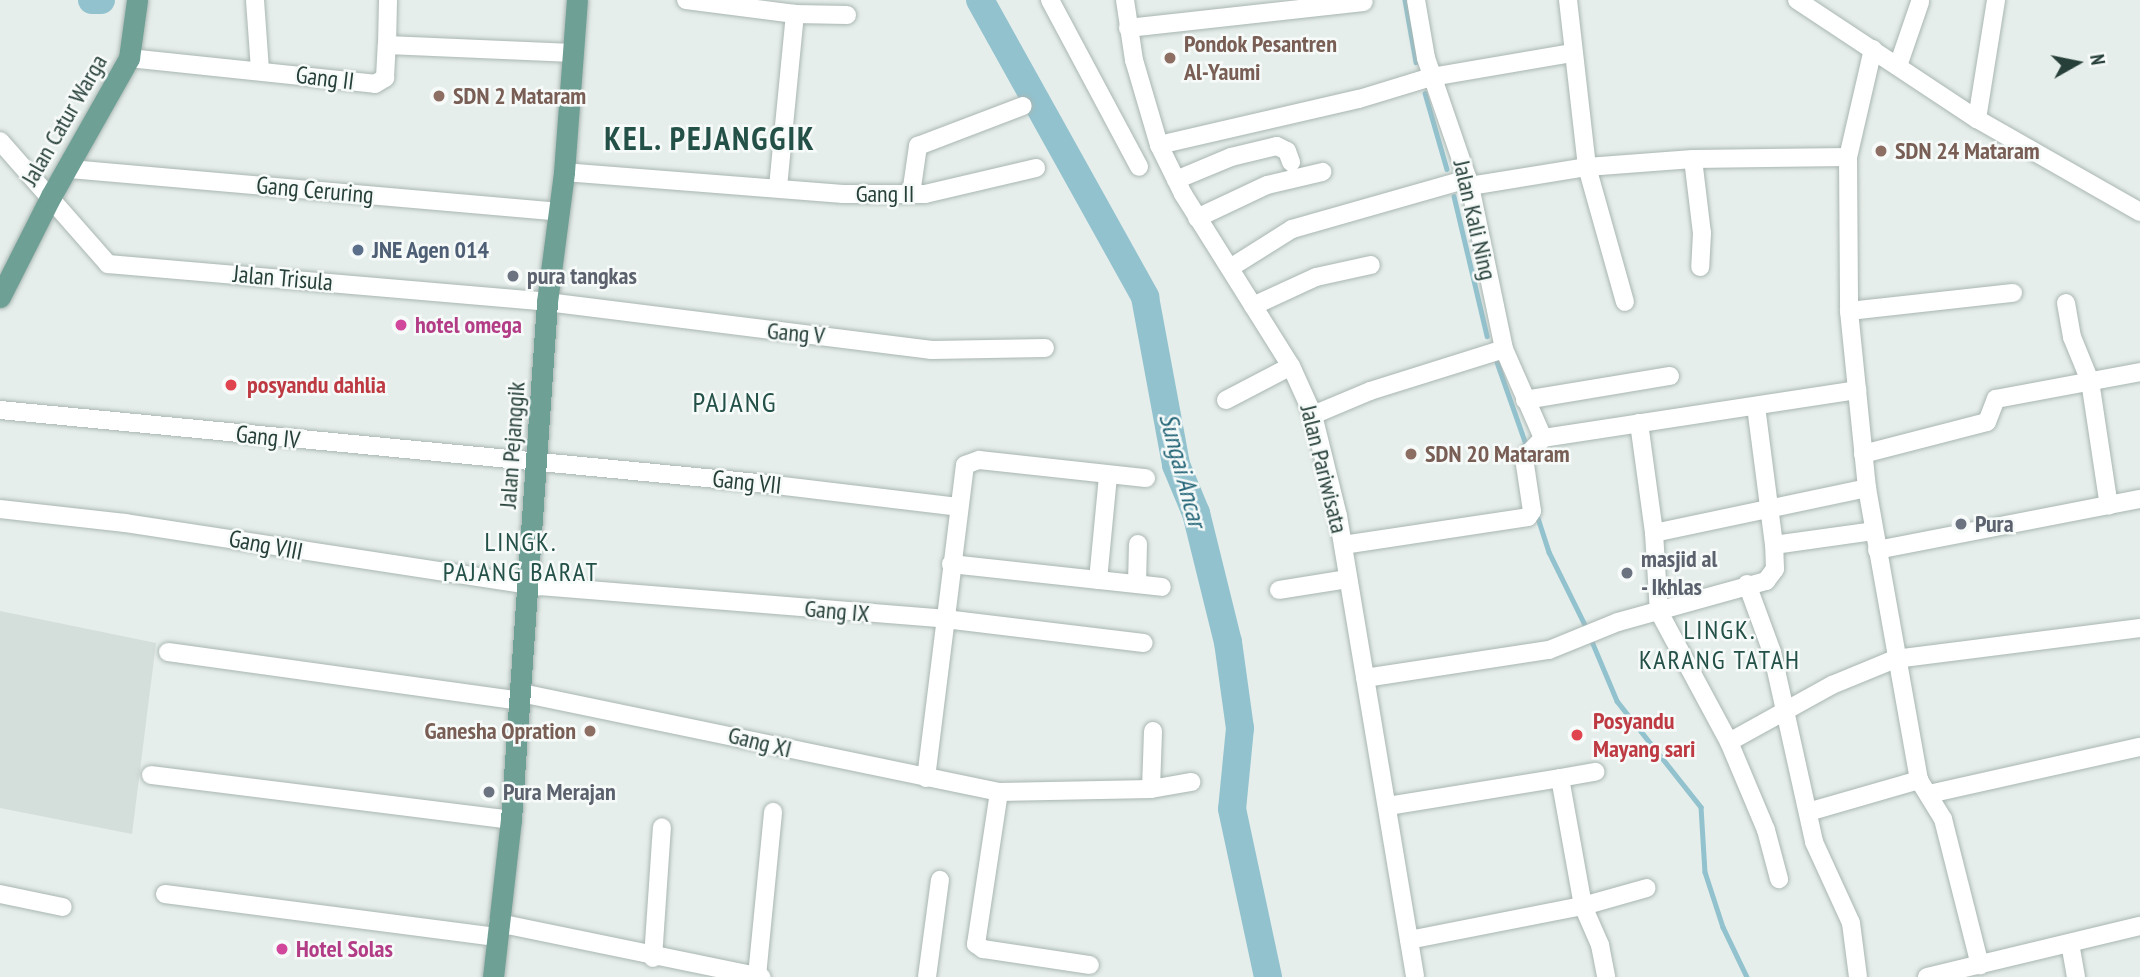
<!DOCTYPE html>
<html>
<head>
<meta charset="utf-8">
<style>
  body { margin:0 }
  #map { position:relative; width:2140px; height:977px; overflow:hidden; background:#e6eeeb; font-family:"PT Sans Narrow",sans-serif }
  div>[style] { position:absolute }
  .built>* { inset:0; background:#d4deda }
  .stream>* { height:4.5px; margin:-2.25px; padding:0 2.25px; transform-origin:2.25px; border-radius:2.25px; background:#92c2ce }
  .river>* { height:28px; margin:-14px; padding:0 14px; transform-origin:14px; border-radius:14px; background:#92c2ce }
  .roads { filter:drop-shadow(0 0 2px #a9b6b2) drop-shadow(0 0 2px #a9b6b2) }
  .minor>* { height:18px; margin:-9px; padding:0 9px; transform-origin:9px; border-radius:9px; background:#fff }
  .major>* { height:21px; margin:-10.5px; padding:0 10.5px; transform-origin:10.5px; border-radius:10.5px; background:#6ea095 }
  .dots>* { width:19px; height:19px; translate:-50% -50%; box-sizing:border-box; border:4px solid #f6faf9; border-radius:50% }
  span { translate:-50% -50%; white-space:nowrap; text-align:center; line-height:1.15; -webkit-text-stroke:5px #f6faf9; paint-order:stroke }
  .education-label { font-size:24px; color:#785e54; font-weight:700 }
  .left { translate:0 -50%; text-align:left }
  .right { translate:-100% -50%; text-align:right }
  .street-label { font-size:24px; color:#263f39 }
  .service-label { font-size:24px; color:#4e5e75; font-weight:700 }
  .worship-label { font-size:24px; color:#5b616d; font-weight:700 }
  .hotel-label { font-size:24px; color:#b23c85; font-weight:700 }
  .health-label { font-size:24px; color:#be3a42; font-weight:700 }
  .water-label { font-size:26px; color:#236577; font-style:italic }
  .neighbourhood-label { font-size:26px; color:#235047; letter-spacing:2px }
  .quarter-label { font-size:28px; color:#235047; letter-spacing:2px }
  .district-label { font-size:32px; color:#235047; font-weight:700; letter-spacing:2px }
  .north { position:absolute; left:2042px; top:28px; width:70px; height:70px; -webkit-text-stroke:5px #f6faf9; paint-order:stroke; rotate:81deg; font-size:19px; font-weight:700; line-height:28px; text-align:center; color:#263f39 }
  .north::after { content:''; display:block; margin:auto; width:24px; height:32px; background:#263f39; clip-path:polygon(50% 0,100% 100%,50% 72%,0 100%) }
</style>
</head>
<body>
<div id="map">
  <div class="built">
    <i style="clip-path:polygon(0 611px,156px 643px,132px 834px,0 808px)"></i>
  </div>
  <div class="stream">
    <i style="left:1405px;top:0;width:63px;rotate:79.9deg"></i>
    <i style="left:1425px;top:93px;width:79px;rotate:73.9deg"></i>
    <i style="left:1454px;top:196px;width:144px;rotate:76.7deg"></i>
    <i style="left:1497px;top:362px;width:90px;rotate:70.6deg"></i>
    <i style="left:1537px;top:515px;width:39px;rotate:72deg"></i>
    <i style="left:1549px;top:552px;width:88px;rotate:63.7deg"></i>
    <i style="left:1591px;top:639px;width:67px;rotate:67.2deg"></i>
    <i style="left:1617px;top:701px;width:135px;rotate:51.6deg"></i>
    <i style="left:1701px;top:807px;width:65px;rotate:86.5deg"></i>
    <i style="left:1705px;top:872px;width:58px;rotate:71.9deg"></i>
    <i style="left:1723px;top:927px;width:55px;rotate:64.4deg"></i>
  </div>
  <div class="river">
    <i style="left:92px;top:0;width:9px"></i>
    <i style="left:980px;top:0;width:340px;rotate:60.9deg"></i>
    <i style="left:1145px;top:297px;width:171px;rotate:79.5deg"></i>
    <i style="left:1176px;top:465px;width:52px;rotate:67.4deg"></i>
    <i style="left:1196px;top:513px;width:133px;rotate:76.1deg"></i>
    <i style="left:1228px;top:642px;width:87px;rotate:82.1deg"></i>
    <i style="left:1240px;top:728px;width:81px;rotate:95.6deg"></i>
    <i style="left:1232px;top:809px;width:172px;rotate:77.9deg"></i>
  </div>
  <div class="roads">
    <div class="minor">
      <i style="left:255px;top:0;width:70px;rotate:85.9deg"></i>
      <i style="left:686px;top:0;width:110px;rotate:7.3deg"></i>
      <i style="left:795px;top:14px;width:52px;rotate:1.1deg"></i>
      <i style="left:1050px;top:0;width:189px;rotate:61.9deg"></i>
      <i style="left:1125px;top:0;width:61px;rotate:81.5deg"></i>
      <i style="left:1134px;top:60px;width:89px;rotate:73.6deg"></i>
      <i style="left:1159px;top:145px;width:55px;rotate:63.9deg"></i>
      <i style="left:1183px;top:194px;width:203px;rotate:57.9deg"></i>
      <i style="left:1291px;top:366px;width:54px;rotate:65.8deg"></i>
      <i style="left:1313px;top:415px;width:104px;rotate:76.1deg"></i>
      <i style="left:1338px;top:516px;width:467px;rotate:80.5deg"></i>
      <i style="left:1416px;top:0;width:59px;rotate:80.2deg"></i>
      <i style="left:1426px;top:58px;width:135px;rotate:71deg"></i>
      <i style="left:1470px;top:186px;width:167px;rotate:78.2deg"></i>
      <i style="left:1504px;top:349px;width:97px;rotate:66.3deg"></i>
      <i style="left:1568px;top:0;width:168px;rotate:83.5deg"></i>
      <i style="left:1587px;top:167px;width:140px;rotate:74.3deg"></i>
      <i style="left:1797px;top:0;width:216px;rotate:33.5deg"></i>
      <i style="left:1977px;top:119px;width:188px;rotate:29.7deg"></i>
      <i style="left:1128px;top:28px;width:237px;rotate:-6.3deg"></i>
      <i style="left:387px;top:45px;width:45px;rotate:-88.7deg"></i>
      <i style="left:1873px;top:49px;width:111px;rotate:103deg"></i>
      <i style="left:1848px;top:157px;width:154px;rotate:89.6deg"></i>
      <i style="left:1849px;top:311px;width:178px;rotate:84.2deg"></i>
      <i style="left:1867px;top:488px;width:297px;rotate:79.9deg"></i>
      <i style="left:1919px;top:780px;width:46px;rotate:58.4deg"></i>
      <i style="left:1943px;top:819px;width:151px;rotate:75.8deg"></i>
      <i style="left:129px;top:58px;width:247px;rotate:6deg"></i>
      <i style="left:375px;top:84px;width:12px;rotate:-31deg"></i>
      <i style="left:385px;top:78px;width:33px;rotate:-87deg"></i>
      <i style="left:387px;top:45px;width:186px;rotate:2.5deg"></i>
      <i style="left:1898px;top:66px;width:68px;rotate:-71deg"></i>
      <i style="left:1977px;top:119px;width:121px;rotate:-80.9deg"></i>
      <i style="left:0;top:141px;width:164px;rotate:48.7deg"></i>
      <i style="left:108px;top:264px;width:441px;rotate:4.9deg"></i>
      <i style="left:547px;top:302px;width:388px;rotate:7.1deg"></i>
      <i style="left:932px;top:350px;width:113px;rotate:-1deg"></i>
      <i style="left:1159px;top:145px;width:205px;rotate:-13deg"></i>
      <i style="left:1359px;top:99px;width:75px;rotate:-17deg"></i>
      <i style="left:1431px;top:77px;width:142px;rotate:-9.7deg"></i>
      <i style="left:1693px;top:159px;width:75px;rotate:83.1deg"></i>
      <i style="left:1702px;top:233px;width:34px;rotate:93deg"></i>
      <i style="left:70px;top:169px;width:492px;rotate:5deg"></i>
      <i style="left:564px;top:172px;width:280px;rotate:4.5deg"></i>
      <i style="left:843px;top:194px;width:82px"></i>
      <i style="left:925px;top:194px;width:114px;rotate:-13.2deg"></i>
      <i style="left:1176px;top:180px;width:60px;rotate:-22.7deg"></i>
      <i style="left:1231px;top:157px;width:47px;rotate:-13.4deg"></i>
      <i style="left:1277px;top:146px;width:11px;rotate:27deg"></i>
      <i style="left:1287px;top:151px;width:12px;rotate:70deg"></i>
      <i style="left:1470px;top:186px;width:119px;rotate:-9.2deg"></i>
      <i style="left:1587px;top:167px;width:106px;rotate:-4.3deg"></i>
      <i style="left:1693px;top:159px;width:155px;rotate:-0.7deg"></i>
      <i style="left:778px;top:187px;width:174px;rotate:-84.4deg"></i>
      <i style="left:911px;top:194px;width:49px;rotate:-81.7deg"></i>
      <i style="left:918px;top:146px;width:112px;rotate:-20.9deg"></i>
      <i style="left:1197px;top:218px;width:77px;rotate:-25.2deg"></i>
      <i style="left:1267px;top:185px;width:57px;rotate:-13.3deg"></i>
      <i style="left:1230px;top:268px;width:73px;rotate:-32.2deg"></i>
      <i style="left:1292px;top:229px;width:183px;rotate:-15.9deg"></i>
      <i style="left:2066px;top:303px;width:35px;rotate:80deg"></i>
      <i style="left:2072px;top:337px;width:48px;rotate:67.8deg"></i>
      <i style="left:2090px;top:381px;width:126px;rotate:81.4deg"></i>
      <i style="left:1253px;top:306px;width:69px;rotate:-24.7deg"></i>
      <i style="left:1316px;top:277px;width:56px;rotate:-12.3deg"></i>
      <i style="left:1849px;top:311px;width:165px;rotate:-6.3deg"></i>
      <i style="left:1226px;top:400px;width:73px;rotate:-27.6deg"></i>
      <i style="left:1525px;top:400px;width:147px;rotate:-9.4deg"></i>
      <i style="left:0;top:410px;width:762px;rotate:5.5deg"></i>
      <i style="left:758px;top:483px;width:201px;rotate:6.8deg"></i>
      <i style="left:1313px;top:415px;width:62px;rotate:-22.8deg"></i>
      <i style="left:1370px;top:391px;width:140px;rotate:-17.4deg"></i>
      <i style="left:1639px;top:423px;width:111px;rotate:82.2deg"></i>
      <i style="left:1654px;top:533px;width:79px;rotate:86.4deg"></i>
      <i style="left:1659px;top:612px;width:148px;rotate:61.7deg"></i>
      <i style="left:1729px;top:742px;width:95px;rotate:67.2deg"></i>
      <i style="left:1766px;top:830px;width:51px;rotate:75.1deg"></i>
      <i style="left:1863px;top:454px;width:128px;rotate:-14.5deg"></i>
      <i style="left:1987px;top:422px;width:25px;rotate:-69deg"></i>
      <i style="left:1996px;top:399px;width:147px;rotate:-10.6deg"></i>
      <i style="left:0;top:509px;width:126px;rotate:6.4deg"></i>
      <i style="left:125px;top:523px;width:419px;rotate:8.7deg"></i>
      <i style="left:539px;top:586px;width:407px;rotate:4.6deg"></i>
      <i style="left:945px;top:619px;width:200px;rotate:6.9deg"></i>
      <i style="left:1654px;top:533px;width:218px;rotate:-11.9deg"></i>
      <i style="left:1343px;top:545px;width:187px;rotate:-8.6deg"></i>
      <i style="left:1528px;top:517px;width:7px;rotate:-56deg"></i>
      <i style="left:1532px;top:511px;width:54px;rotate:-98.6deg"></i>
      <i style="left:1524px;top:458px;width:28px;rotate:-46deg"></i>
      <i style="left:1543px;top:438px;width:318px;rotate:-8.7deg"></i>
      <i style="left:1774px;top:545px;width:100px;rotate:-8deg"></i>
      <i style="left:1877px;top:550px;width:268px;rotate:-11deg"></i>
      <i style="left:951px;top:564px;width:212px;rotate:6.2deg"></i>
      <i style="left:1098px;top:580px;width:104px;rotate:-84.5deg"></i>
      <i style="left:1137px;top:584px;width:40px;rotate:-88.6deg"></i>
      <i style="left:1747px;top:584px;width:72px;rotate:69.8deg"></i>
      <i style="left:1772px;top:652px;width:195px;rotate:77.5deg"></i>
      <i style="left:1814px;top:842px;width:89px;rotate:65.4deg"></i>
      <i style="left:1851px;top:923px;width:54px;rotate:82.6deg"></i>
      <i style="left:1279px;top:590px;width:70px;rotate:-9.1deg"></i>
      <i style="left:168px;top:652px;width:355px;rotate:7.9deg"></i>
      <i style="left:1365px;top:678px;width:186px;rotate:-8.7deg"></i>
      <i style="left:1549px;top:650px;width:74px;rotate:-22.1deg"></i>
      <i style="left:1618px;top:622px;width:154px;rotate:-15.5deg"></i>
      <i style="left:1766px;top:581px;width:15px;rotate:-53deg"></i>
      <i style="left:1775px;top:569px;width:24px;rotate:-92deg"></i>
      <i style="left:1774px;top:545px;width:140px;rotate:-97.4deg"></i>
      <i style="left:521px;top:693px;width:488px;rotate:11.7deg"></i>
      <i style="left:999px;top:792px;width:152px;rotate:-1.1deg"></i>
      <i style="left:1151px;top:789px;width:41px;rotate:-9.9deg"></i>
      <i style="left:1729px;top:742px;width:118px;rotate:-29deg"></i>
      <i style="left:1832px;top:685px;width:68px;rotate:-22.4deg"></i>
      <i style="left:1895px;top:659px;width:247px;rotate:-7.2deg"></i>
      <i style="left:151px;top:775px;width:363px;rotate:7.1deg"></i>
      <i style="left:926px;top:778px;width:315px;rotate:-82.9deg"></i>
      <i style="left:965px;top:465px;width:15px;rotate:-20deg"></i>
      <i style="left:979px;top:460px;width:168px;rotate:6.2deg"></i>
      <i style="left:1560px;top:778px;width:36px;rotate:-10deg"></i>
      <i style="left:1151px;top:789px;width:58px;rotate:-88deg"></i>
      <i style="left:999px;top:792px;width:154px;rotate:98.6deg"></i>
      <i style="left:976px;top:944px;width:9px;rotate:36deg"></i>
      <i style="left:983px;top:949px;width:108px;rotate:8.5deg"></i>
      <i style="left:1929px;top:794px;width:216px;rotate:-12.6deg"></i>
      <i style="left:1388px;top:806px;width:174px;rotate:-9.2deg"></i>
      <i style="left:1560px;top:778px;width:130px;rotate:79.8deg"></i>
      <i style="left:1583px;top:906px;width:43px;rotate:66.4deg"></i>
      <i style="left:1600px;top:945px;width:33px;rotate:79deg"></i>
      <i style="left:1808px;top:812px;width:116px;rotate:-16.1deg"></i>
      <i style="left:0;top:894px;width:64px;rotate:11.7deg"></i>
      <i style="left:165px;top:894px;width:334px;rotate:7.4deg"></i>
      <i style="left:498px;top:923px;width:269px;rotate:11.6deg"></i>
      <i style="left:1409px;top:940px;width:177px;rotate:-11.1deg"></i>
      <i style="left:1583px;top:906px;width:66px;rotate:-15.7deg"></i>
      <i style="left:2070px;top:943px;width:35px;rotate:80deg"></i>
      <i style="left:653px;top:958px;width:131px;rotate:-86.1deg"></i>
      <i style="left:757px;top:976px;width:165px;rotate:-84.4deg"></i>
      <i style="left:927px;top:977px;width:98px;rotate:-82.4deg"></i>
      <i style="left:1927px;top:977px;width:219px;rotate:-13.5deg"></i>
    </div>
    <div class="major">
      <i style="left:0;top:297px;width:113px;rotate:-63.2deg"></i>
      <i style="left:51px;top:196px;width:159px;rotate:-60.5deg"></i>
      <i style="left:129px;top:58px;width:59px;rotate:-82.1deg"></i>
      <i style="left:493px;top:977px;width:158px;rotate:-83.5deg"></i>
      <i style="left:511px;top:820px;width:519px;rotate:-86.02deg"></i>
      <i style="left:547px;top:302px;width:131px;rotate:-82.5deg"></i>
      <i style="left:564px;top:172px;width:172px;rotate:-85.7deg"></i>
    </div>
  </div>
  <div class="dots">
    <i style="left:1170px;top:58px;background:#8d6e63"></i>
    <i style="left:439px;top:96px;background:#8d6e63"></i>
    <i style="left:1881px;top:151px;background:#8d6e63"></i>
    <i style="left:358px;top:250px;background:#5c6f8a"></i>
    <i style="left:513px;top:276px;background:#6b7280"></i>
    <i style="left:401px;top:325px;background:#d1479c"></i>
    <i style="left:231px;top:385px;background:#e0444e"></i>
    <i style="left:1411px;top:454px;background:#8d6e63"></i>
    <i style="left:1961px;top:524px;background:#6b7280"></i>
    <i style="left:1627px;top:573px;background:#6b7280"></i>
    <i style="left:590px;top:731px;background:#8d6e63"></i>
    <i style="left:1577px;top:735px;background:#e0444e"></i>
    <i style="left:489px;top:792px;background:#6b7280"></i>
    <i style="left:282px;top:949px;background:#d1479c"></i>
  </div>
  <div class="education-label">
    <span class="left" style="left:1184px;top:58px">Pondok Pesantren<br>Al-Yaumi</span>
    <span class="left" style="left:453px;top:96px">SDN 2 Mataram</span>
    <span class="left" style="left:1895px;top:151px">SDN 24 Mataram</span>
    <span class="left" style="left:1425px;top:454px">SDN 20 Mataram</span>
    <span class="right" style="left:576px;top:731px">Ganesha Opration</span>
  </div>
  <div class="street-label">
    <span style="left:325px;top:78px;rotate:7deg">Gang II</span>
    <span style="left:64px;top:120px;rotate:-60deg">Jalan Catur Warga</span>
    <span style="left:315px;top:190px;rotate:5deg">Gang Ceruring</span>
    <span style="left:885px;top:194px">Gang II</span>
    <span style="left:1475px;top:220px;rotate:77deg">Jalan Kali Ning</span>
    <span style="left:283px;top:278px;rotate:5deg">Jalan Trisula</span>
    <span style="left:796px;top:333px;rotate:5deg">Gang V</span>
    <span style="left:268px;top:437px;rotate:6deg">Gang IV</span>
    <span style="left:512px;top:445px;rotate:-86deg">Jalan Pejanggik</span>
    <span style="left:1324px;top:469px;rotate:76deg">Jalan Pariwisata</span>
    <span style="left:747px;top:482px;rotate:6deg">Gang VII</span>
    <span style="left:266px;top:545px;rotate:11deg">Gang VIII</span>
    <span style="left:837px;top:611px;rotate:5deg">Gang IX</span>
    <span style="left:760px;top:742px;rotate:14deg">Gang XI</span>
  </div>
  <div class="service-label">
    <span class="left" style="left:372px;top:250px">JNE Agen 014</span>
  </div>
  <div class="worship-label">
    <span class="left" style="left:527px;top:276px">pura tangkas</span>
    <span class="left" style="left:1975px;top:524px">Pura</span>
    <span class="left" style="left:1641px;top:573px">masjid al<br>- Ikhlas</span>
    <span class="left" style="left:503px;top:792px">Pura Merajan</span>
  </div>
  <div class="hotel-label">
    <span class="left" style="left:415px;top:325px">hotel omega</span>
    <span class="left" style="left:296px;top:949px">Hotel Solas</span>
  </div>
  <div class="health-label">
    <span class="left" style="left:247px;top:385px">posyandu dahlia</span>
    <span class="left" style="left:1593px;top:735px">Posyandu<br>Mayang sari</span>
  </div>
  <div class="water-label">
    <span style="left:1183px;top:470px;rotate:75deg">Sungai Ancar</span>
  </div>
  <div class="neighbourhood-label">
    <span style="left:521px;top:557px">LINGK.<br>PAJANG BARAT</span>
    <span style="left:1720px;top:645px">LINGK.<br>KARANG TATAH</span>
  </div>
  <div class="quarter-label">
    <span style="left:735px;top:402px">PAJANG</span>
  </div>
  <div class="district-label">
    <span style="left:710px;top:138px">KEL. PEJANGGIK</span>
  </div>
  <div class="north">N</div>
</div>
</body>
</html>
